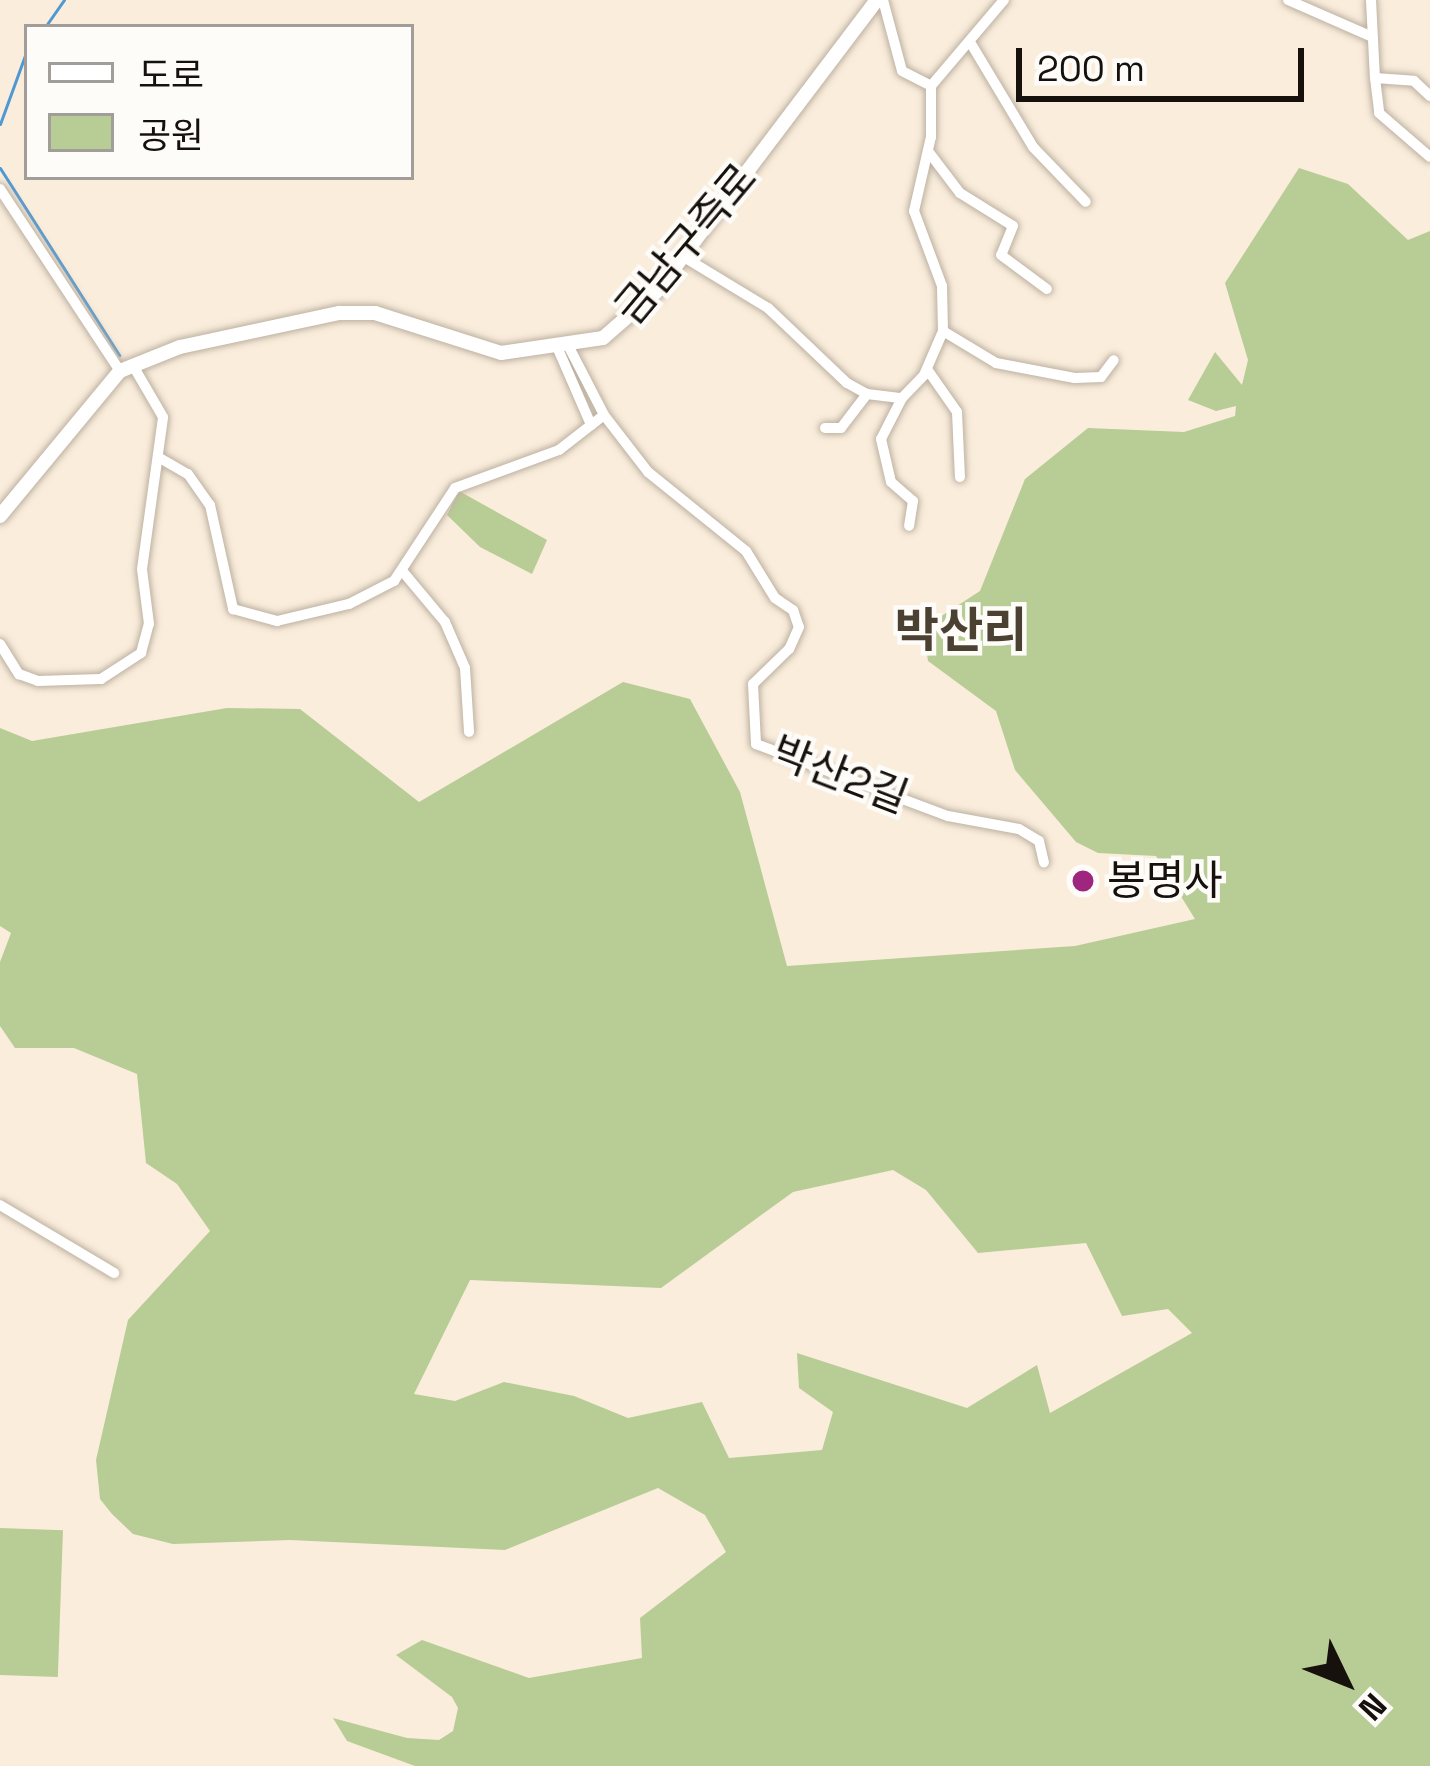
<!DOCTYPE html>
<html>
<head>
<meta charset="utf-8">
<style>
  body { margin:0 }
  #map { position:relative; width:1430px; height:1766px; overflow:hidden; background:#faeddc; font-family:"Space Grotesk","Noto Sans KR",sans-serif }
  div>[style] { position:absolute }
  .green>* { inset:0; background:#b8cc95; transform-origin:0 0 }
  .stream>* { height:3px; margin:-1.5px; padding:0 1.5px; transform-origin:1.5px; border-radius:1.5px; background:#5098d2 }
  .roads { filter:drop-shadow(0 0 3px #bdb1a1) drop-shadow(0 0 3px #bdb1a1) }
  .minor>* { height:10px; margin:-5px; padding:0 5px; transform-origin:5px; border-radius:5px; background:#fff }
  .major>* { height:14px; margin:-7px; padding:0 7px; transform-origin:7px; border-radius:7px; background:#fff }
  .dots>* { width:33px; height:33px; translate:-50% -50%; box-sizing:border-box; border:6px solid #fefcf8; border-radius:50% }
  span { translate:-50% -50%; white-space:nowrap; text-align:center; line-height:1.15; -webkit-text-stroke:9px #fefcf8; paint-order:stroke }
  .street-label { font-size:42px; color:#16110c }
  .poi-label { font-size:42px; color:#16110c }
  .left { translate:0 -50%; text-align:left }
  .quarter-label { font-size:48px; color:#4b4133; font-weight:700 }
  .legend { position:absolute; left:24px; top:24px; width:390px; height:156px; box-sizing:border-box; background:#fefcf8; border:3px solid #a19e9a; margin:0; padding:15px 21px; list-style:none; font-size:36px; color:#16110c }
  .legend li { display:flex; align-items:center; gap:24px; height:60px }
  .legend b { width:60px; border:3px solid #a19e9a }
  .north { position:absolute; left:1286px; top:1622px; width:120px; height:120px; -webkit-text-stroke:9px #fefcf8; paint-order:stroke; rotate:133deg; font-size:33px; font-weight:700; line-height:48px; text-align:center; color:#16110c }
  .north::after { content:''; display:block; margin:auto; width:42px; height:54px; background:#16110c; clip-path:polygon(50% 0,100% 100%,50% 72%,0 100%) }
  .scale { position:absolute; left:1016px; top:48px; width:288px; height:54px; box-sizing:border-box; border:6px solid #16110c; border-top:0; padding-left:15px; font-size:36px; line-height:42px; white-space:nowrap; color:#16110c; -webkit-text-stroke:9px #fefcf8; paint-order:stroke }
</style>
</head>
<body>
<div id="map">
  <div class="green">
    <i style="clip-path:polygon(evenodd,1299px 168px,1348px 184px,1408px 240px,1430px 231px,1430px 1766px,415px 1766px,347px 1741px,333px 1718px,407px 1738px,439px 1740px,453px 1731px,458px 1708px,452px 1697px,396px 1655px,422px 1640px,529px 1678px,642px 1658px,640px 1618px,726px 1552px,705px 1515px,658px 1488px,505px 1550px,290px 1540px,173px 1544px,133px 1534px,112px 1514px,100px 1499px,96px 1460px,128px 1320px,210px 1231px,177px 1184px,146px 1163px,137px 1074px,74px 1048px,15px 1048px,0 1026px,0 962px,11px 933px,0 926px,0 728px,32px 741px,227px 708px,300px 709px,419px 802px,623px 682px,690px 699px,740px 792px,787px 966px,1075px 946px,1195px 919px,1156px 856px,1098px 853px,1076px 842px,1015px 770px,996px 711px,928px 661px,923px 628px,980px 591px,1025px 479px,1088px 428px,1184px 432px,1235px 416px,1236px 406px,1216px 411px,1188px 400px,1215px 352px,1242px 385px,1248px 360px,1225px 283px,1299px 168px,893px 1170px,926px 1190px,978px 1253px,1086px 1243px,1122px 1316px,1168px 1309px,1192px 1333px,1050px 1413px,1037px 1365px,967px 1408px,797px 1353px,799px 1388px,833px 1412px,822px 1450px,729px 1458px,702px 1402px,628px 1418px,574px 1396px,504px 1382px,455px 1401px,414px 1394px,470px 1280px,661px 1288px,793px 1192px,893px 1170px)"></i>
    <i style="clip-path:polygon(459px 491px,547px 540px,532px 574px,480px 547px,447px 515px)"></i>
    <i style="left:0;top:1528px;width:63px;height:147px;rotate:2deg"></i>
  </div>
  <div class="stream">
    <i style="left:45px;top:27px;width:33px;rotate:-55deg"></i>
    <i style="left:0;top:124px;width:79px;rotate:-70deg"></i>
    <i style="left:0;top:168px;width:222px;rotate:57.5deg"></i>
  </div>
  <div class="roads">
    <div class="minor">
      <i style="left:883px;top:0;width:73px;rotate:75deg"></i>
      <i style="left:902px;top:71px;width:33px;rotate:27deg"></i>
      <i style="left:1288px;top:0;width:90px;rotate:23.7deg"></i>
      <i style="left:1371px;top:0;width:78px;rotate:87.1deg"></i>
      <i style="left:1375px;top:78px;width:39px;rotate:4deg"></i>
      <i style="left:1414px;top:81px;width:22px;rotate:43deg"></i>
      <i style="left:970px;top:42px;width:122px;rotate:59deg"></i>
      <i style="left:1033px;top:147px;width:76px;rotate:46.1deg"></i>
      <i style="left:1375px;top:78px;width:35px;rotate:83deg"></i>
      <i style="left:1379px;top:113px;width:67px;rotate:40.8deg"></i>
      <i style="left:928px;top:151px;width:53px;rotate:52.7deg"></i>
      <i style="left:960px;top:193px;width:62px;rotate:31.9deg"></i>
      <i style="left:1013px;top:226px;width:31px;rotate:112deg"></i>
      <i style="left:1001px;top:255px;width:57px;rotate:36.5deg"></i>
      <i style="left:0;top:189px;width:218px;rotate:56.6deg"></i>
      <i style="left:684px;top:257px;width:98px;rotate:31.3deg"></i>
      <i style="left:768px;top:308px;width:109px;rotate:43.5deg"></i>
      <i style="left:847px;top:383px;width:23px;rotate:29deg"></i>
      <i style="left:867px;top:394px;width:35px;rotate:7deg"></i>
      <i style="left:902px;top:398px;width:32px;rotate:-46deg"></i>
      <i style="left:924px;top:375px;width:48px;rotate:-66.6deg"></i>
      <i style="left:943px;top:331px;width:45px;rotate:-91.3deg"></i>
      <i style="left:942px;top:286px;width:80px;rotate:-110.5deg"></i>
      <i style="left:914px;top:211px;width:76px;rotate:-77.1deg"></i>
      <i style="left:931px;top:137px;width:51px;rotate:-90deg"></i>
      <i style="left:931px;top:86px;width:113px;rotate:-49.7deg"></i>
      <i style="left:943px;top:331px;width:62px;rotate:31.1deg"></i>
      <i style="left:996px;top:363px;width:80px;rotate:10.8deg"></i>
      <i style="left:1075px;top:378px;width:26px;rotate:-2deg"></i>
      <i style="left:1101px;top:377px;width:21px;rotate:-53deg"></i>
      <i style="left:558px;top:349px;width:83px;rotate:66.5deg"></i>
      <i style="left:570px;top:349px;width:74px;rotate:62.7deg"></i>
      <i style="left:604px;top:415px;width:72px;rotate:52.3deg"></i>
      <i style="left:648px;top:472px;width:126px;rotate:38.9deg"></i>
      <i style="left:746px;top:551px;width:55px;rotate:58.3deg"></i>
      <i style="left:775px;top:598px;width:22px;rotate:34deg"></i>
      <i style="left:793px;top:610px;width:18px;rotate:71deg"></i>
      <i style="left:799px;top:627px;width:24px;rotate:114deg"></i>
      <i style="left:789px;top:649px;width:50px;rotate:135.8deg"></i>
      <i style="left:753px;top:684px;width:60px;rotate:87.1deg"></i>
      <i style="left:756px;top:744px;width:205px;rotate:20.6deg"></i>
      <i style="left:948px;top:816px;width:72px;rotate:10.4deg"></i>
      <i style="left:1019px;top:829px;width:23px;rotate:31deg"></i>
      <i style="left:1039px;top:841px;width:22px;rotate:77deg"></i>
      <i style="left:927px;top:369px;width:52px;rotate:55.1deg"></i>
      <i style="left:957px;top:412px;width:65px;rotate:87.4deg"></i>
      <i style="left:902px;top:398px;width:46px;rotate:117.1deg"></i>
      <i style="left:881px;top:439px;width:44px;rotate:76.9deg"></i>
      <i style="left:891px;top:482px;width:29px;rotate:41deg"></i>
      <i style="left:913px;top:501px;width:25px;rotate:99deg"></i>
      <i style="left:825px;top:428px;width:16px"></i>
      <i style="left:841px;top:428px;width:43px;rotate:-52.6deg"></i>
      <i style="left:158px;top:457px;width:34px;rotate:30deg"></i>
      <i style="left:188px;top:474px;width:38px;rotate:55deg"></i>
      <i style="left:210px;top:505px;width:107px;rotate:77.5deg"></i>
      <i style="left:233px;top:609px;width:46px;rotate:15.3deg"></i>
      <i style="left:277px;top:621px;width:74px;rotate:-13.3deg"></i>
      <i style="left:349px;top:604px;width:51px;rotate:-27.1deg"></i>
      <i style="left:394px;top:581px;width:111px;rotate:-56.7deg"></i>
      <i style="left:455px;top:488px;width:111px;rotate:-20.1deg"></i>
      <i style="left:559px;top:450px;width:57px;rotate:-37.9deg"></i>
      <i style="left:404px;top:573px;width:64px;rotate:50.1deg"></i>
      <i style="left:445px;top:622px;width:50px;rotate:66.5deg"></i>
      <i style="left:465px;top:668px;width:64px;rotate:86.4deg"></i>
      <i style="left:0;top:644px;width:36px;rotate:58deg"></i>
      <i style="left:19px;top:674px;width:20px;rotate:20deg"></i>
      <i style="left:38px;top:681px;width:63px;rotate:-1.8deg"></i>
      <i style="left:101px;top:679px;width:48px;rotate:-33deg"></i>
      <i style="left:141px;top:653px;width:30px;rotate:-75deg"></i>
      <i style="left:149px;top:624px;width:55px;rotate:-97.3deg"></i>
      <i style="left:142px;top:569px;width:153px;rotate:-82.1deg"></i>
      <i style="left:163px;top:417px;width:61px;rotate:-120.3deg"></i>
      <i style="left:0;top:1205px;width:133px;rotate:30.8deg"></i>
    </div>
    <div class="major">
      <i style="left:0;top:516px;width:188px;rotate:-50.4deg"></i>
      <i style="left:120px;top:371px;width:65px;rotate:-21.8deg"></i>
      <i style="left:180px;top:347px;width:163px;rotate:-12.1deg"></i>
      <i style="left:339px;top:313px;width:36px"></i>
      <i style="left:375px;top:313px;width:132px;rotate:17.6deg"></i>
      <i style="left:501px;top:353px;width:103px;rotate:-8.4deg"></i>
      <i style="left:603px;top:338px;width:70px;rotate:-41deg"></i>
      <i style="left:656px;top:292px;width:366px;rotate:-52.9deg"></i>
    </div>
  </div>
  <div class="dots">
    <i style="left:1083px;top:881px;background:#9f267e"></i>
  </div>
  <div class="street-label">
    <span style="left:686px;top:244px;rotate:-50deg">금남구즉로</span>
    <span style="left:840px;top:775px;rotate:21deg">박산2길</span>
  </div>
  <div class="poi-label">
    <span class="left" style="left:1107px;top:881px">봉명사</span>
  </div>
  <div class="quarter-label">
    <span style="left:961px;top:631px">박산리</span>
  </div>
  <ul class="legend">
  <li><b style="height:15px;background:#fff"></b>도로</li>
  <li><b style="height:33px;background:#b8cc95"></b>공원</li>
  </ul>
  <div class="north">N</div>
  <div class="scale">200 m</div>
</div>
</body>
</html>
